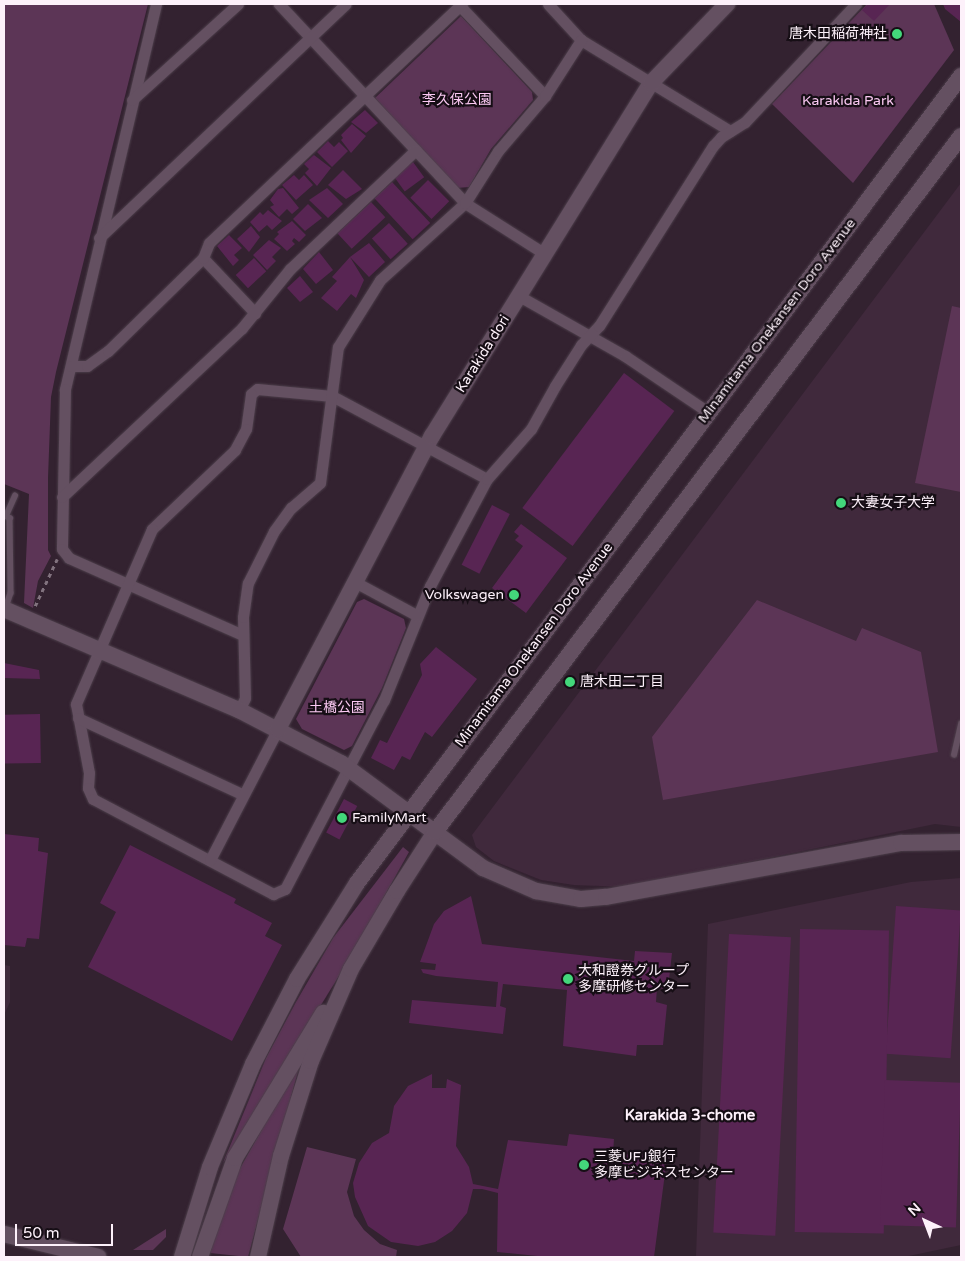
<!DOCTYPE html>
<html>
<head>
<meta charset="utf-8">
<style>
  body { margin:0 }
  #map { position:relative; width:965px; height:1261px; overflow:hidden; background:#332230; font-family:"Varela Round","Noto Sans JP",sans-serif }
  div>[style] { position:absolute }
  .built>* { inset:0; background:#40293c }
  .green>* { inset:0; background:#5c3556 }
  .building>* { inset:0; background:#582553; transform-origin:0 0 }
  .path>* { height:2.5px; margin-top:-1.25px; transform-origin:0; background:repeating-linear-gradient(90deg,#82737f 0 4px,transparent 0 8px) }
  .roads { filter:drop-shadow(0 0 1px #4c3e4a) drop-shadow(0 0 1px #4c3e4a) }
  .lane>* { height:5.5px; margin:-2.75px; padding:0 2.75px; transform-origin:2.75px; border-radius:2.75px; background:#645061 }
  .street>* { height:11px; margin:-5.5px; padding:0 5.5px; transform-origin:5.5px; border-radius:5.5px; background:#645061 }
  .secondary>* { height:16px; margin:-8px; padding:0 8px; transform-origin:8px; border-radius:8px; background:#645061 }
  .dots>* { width:14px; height:14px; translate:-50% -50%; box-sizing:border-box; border:2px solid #160e15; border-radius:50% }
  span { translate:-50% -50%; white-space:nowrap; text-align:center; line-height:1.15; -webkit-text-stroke:4.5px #160e15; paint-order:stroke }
  .poi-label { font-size:14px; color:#fdf1fa }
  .right { translate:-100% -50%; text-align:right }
  .left { translate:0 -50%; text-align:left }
  .park-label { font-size:14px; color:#fac8f2 }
  .street-label { font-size:14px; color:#fdf1fa }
  .neighbourhood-label { font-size:15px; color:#fdf1fa; font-weight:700 }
  .frame { position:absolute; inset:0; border:5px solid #fdf1fa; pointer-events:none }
  .north { position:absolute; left:900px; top:1196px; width:50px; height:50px; -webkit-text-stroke:4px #160e15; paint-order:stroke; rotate:317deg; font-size:14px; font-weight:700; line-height:20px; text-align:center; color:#fdf1fa }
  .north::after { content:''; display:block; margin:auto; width:18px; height:22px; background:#fdf1fa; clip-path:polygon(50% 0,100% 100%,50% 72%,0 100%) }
  .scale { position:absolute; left:15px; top:1224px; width:98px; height:22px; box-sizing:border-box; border:2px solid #fdf1fa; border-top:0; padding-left:6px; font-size:15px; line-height:18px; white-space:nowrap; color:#fdf1fa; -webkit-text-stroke:4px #160e15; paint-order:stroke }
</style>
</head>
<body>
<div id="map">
  <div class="built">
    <i style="clip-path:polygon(961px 183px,961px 827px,935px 824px,626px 887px,574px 885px,541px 880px,494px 861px,476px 847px,472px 835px)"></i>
    <i style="clip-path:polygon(961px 878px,961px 1245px,904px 1257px,696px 1257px,708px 924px,911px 882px)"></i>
    <i style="clip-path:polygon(4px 965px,10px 966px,10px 1002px,4px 1015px)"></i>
  </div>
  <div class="green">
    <i style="clip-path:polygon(4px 4px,148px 4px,56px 372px,51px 397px,48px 478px,48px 550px,51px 556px,38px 581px,33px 608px,24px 603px,29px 494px,4px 484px)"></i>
    <i style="clip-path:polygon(867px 4px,934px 4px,954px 50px,853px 183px,772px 104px)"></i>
    <i style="clip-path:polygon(461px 16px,532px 92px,533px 100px,491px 149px,469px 187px,457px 188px,375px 98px)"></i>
    <i style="clip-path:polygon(952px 306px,961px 308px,961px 492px,915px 483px)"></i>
    <i style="clip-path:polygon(364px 599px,404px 619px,406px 628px,382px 688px,352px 746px,344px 750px,302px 729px,296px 719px,357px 602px)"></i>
    <i style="clip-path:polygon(757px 600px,856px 641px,862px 628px,921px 652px,938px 752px,663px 800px,652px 737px)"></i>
    <i style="clip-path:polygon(403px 847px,409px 852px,347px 963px,223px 1163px,266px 1058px,296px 1002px,333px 938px)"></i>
    <i style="clip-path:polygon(295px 1070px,298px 1071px,248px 1257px,210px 1253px,234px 1179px)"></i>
    <i style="clip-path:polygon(307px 1147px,356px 1159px,347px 1192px,354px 1216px,364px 1230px,380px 1244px,397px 1250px,396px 1257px,301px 1257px,283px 1229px)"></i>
    <i style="clip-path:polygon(166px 1229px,166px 1237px,153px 1250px,133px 1250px)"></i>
  </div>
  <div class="building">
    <i style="clip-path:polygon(868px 4px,890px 4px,874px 21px,862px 10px)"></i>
    <i style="clip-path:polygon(943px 4px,961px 4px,961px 22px,945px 9px)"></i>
    <i style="left:895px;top:28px;width:7px;height:10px;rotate:16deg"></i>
    <i style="clip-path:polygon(365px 110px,378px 123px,366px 133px,351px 122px)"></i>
    <i style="clip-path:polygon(352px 124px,366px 136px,351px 153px,341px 140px,343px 138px,341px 135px)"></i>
    <i style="clip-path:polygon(328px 141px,334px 147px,339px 142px,348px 151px,332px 167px,317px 152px)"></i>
    <i style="clip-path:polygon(314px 155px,331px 168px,317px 186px,305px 173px,309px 169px,304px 164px)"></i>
    <i style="left:413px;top:162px;width:19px;height:24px;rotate:54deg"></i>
    <i style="clip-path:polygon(343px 170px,362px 189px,346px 199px,328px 185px)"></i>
    <i style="clip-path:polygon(294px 175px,299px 180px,304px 175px,313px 185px,296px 200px,282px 185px)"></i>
    <i style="left:428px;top:180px;width:30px;height:25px;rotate:45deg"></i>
    <i style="left:392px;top:182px;width:56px;height:24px;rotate:47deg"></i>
    <i style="clip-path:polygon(283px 188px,299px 208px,292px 214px,287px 209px,279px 217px,270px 207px,274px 205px,270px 200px,278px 189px)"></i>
    <i style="clip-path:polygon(327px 188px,343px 204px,328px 218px,309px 200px)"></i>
    <i style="left:371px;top:202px;width:21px;height:46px;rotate:47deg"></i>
    <i style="clip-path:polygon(308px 204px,322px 218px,305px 231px,293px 219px)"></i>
    <i style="clip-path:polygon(268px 210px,282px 221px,272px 230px,267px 225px,259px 232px,250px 222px,260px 212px,263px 215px)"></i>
    <i style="clip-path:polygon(292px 221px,306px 235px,299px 242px,294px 238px,292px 241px,295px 244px,287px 251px,274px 239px,279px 234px,277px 232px)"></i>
    <i style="left:389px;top:223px;width:28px;height:23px;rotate:48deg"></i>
    <i style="clip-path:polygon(251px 226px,260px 237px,249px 252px,237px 239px)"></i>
    <i style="clip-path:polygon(229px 235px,242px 248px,234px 255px,239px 260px,233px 266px,217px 246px)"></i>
    <i style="clip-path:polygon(269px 240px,281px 248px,272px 257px,276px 261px,267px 270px,253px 255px)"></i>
    <i style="clip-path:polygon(369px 243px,385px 262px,369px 277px,350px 257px,364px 280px,356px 298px,351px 294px,337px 311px,321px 298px,337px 281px,332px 277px,350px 257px)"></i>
    <i style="clip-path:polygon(319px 252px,333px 270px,316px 284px,303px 269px)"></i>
    <i style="left:254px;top:258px;width:18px;height:25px;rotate:47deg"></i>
    <i style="clip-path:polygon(300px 276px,313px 292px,300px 302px,287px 288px)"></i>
    <i style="left:624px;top:373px;width:63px;height:169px;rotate:37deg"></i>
    <i style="left:492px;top:505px;width:20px;height:67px;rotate:27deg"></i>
    <i style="clip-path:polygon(521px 524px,567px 558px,526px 613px,492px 588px,523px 546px,515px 540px,519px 536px,514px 532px)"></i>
    <i style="clip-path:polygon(436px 647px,477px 679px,432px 737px,425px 732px,410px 760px,402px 756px,394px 770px,371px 758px,380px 740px,387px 743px,422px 675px,420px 664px)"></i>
    <i style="clip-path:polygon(4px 663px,39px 670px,40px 679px,4px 678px)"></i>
    <i style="left:40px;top:714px;width:49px;height:36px;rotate:89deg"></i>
    <i style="left:344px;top:799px;width:15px;height:38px;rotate:28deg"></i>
    <i style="clip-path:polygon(4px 834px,39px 838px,38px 851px,48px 853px,39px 939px,27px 938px,25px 947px,4px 945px)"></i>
    <i style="clip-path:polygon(130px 845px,236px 899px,234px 903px,272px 923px,265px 936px,282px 945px,232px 1041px,88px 967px,116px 912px,100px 903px)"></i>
    <i style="clip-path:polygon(471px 896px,482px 944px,634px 961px,635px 951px,672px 953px,668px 989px,657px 988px,656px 1002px,667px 1005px,663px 1045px,637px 1045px,636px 1056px,563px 1046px,567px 990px,503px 984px,500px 1006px,506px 1008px,503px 1034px,409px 1023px,412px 1000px,496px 1007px,498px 982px,436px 976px,423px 973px,421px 969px,435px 970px,436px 964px,420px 962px,434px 924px,444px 911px)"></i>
    <i style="left:896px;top:906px;width:65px;height:148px;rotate:4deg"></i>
    <i style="left:800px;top:929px;width:89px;height:303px;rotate:1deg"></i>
    <i style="left:729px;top:934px;width:62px;height:299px;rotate:3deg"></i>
    <i style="clip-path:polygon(432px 1074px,432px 1088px,446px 1088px,447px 1079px,461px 1085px,456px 1146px,469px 1167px,473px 1184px,498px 1189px,508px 1140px,567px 1146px,569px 1134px,614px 1139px,613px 1153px,667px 1158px,654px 1257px,547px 1257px,497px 1252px,498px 1193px,482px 1189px,473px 1189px,467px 1213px,452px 1231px,435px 1242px,418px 1246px,391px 1242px,368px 1226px,355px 1197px,353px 1183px,359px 1163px,372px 1143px,389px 1133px,394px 1106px,408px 1086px)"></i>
    <i style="left:885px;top:1080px;width:76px;height:145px;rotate:2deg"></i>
  </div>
  <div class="path">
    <i style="left:35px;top:606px;width:52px;rotate:-64.9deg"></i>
  </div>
  <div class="roads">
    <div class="lane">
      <i style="left:4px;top:515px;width:7px;rotate:27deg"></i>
      <i style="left:10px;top:518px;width:75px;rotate:89.2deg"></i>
      <i style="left:11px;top:593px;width:16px;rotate:108deg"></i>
      <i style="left:6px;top:516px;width:22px;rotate:-66deg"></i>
      <i style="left:954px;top:755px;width:32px;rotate:-77deg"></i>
    </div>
    <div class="street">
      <i style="left:156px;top:4px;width:396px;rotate:103.3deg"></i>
      <i style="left:65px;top:389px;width:160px;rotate:91.1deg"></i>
      <i style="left:62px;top:549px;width:11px;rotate:52deg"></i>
      <i style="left:69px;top:558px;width:190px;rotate:23.9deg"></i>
      <i style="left:279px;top:4px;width:272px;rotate:46.9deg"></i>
      <i style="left:465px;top:203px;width:95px;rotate:32.5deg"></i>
      <i style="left:548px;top:4px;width:49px;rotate:47.5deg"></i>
      <i style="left:581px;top:40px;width:175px;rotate:31.4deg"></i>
      <i style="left:460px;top:6px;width:124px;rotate:46.6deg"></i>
      <i style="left:132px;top:100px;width:143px;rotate:-42.2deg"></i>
      <i style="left:99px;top:238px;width:340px;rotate:-43.5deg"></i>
      <i style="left:203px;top:258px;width:76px;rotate:46.6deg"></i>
      <i style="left:519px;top:296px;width:122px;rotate:29.5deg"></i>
      <i style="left:625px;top:356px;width:100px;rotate:34deg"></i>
      <i style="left:71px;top:366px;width:16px"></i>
      <i style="left:87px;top:366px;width:26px;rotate:-36deg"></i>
      <i style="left:108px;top:351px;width:133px;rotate:-44.4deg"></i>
      <i style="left:203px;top:258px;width:16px;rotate:-68deg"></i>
      <i style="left:209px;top:243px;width:348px;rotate:-43.4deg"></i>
      <i style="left:487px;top:479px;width:176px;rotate:-151.8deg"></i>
      <i style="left:332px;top:396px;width:75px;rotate:-174.7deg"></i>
      <i style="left:257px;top:389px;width:8px;rotate:140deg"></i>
      <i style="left:251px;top:394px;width:35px;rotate:98deg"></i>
      <i style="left:246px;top:429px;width:24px;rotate:118deg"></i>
      <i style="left:235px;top:450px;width:115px;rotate:136.4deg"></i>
      <i style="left:152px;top:529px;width:191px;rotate:113.5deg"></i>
      <i style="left:76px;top:704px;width:70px;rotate:79.3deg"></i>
      <i style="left:89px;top:773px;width:15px;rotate:94deg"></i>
      <i style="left:88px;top:788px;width:12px;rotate:66deg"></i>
      <i style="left:93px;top:799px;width:204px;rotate:27.8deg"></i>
      <i style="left:273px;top:894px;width:13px;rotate:-23deg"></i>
      <i style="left:285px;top:889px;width:213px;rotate:-62.4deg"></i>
      <i style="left:384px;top:700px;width:123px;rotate:-68deg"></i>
      <i style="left:430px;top:586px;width:121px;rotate:-62deg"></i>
      <i style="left:487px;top:479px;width:67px;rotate:-48.7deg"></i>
      <i style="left:531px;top:429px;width:49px;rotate:-60.8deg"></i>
      <i style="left:555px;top:386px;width:49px;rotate:-57.6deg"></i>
      <i style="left:581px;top:345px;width:26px;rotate:-47deg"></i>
      <i style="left:599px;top:326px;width:213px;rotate:-57.7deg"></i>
      <i style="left:713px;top:146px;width:12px;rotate:-48deg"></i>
      <i style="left:721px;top:137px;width:28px;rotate:-32deg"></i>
      <i style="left:745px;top:122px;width:162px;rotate:-46.8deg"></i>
      <i style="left:62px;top:497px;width:247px;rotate:-43.2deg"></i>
      <i style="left:242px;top:328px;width:76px;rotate:-50.9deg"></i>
      <i style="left:290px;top:269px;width:173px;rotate:-43.4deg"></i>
      <i style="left:355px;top:582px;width:69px;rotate:28.4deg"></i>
      <i style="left:239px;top:710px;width:13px;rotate:-63deg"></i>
      <i style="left:245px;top:698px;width:81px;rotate:-91.4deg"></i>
      <i style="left:243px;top:617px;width:34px;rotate:-82deg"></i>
      <i style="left:248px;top:583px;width:58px;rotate:-63.4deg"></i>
      <i style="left:274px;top:531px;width:29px;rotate:-54deg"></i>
      <i style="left:291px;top:508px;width:38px;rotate:-41deg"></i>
      <i style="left:320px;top:483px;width:137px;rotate:-82.5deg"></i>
      <i style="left:338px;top:347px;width:79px;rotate:-57.9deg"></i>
      <i style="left:380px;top:280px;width:115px;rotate:-42.2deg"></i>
      <i style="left:465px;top:203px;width:62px;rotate:-57.6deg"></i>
      <i style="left:498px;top:151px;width:72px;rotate:-49.5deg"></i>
      <i style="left:545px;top:96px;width:67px;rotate:-57.3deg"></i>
      <i style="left:78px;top:718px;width:181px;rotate:24.9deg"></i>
      <i style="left:210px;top:860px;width:148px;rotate:-62.6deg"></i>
    </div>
    <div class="secondary">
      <i style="left:4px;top:609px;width:256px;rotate:23.3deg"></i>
      <i style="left:239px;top:710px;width:115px;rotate:27.5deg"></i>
      <i style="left:341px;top:763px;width:177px;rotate:36.5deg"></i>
      <i style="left:483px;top:868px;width:58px;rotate:23.5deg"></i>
      <i style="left:536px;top:891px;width:46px;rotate:10.1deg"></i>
      <i style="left:581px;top:899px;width:25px;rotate:-5deg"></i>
      <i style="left:606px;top:897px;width:300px;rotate:-10.4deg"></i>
      <i style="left:901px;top:843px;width:60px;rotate:-1deg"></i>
      <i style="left:278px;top:729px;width:331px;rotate:-62.3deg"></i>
      <i style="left:432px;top:436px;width:415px;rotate:-58.2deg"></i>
      <i style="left:651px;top:83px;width:110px;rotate:-46.1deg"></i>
      <i style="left:4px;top:1234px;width:97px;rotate:13.7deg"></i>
      <i style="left:182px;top:1257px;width:94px;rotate:-72.7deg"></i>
      <i style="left:210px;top:1167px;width:112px;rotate:-67.3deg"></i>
      <i style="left:253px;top:1064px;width:96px;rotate:-62.6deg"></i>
      <i style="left:297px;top:979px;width:113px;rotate:-58deg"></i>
      <i style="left:357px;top:883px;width:1008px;rotate:-53.19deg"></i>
      <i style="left:200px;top:1257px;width:105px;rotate:-70.5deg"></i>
      <i style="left:235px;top:1158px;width:170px;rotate:-58.7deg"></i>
      <i style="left:258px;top:1257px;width:104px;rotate:-77.2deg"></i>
      <i style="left:281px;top:1156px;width:100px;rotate:-72.5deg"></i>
      <i style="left:311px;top:1061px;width:100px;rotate:-66.5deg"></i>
      <i style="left:351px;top:969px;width:91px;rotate:-59.5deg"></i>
      <i style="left:397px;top:891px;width:70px;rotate:-57.2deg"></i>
      <i style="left:435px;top:832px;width:872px;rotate:-52.92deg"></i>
    </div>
  </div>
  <div class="dots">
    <i style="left:897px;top:34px;background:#43d77b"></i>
    <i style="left:841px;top:503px;background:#43d77b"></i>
    <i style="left:514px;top:595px;background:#43d77b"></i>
    <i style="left:570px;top:682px;background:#43d77b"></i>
    <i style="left:342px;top:818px;background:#43d77b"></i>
    <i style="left:568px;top:979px;background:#43d77b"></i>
    <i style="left:584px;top:1165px;background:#43d77b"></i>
  </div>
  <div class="poi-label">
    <span class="right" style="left:887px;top:34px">唐木田稲荷神社</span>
    <span class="left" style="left:851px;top:503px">大妻女子大学</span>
    <span class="right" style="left:504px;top:595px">Volkswagen</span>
    <span class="left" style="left:580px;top:682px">唐木田二丁目</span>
    <span class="left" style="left:352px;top:818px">FamilyMart</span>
    <span class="left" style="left:578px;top:979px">大和證券グループ<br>多摩研修センター</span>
    <span class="left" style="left:594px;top:1165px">三菱UFJ銀行<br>多摩ビジネスセンター</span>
  </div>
  <div class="park-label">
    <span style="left:457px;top:100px">李久保公園</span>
    <span style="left:848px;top:101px">Karakida Park</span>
    <span style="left:337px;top:708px">土橋公園</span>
  </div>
  <div class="street-label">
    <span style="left:777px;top:321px;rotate:-53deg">Minamitama Onekansen Doro Avenue</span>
    <span style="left:483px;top:354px;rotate:-58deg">Karakida dori</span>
    <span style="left:534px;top:645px;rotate:-53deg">Minamitama Onekansen Doro Avenue</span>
  </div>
  <div class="neighbourhood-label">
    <span style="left:690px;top:1116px">Karakida 3-chome</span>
  </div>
  <div class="frame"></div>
  <div class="north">N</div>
  <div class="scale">50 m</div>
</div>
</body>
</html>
